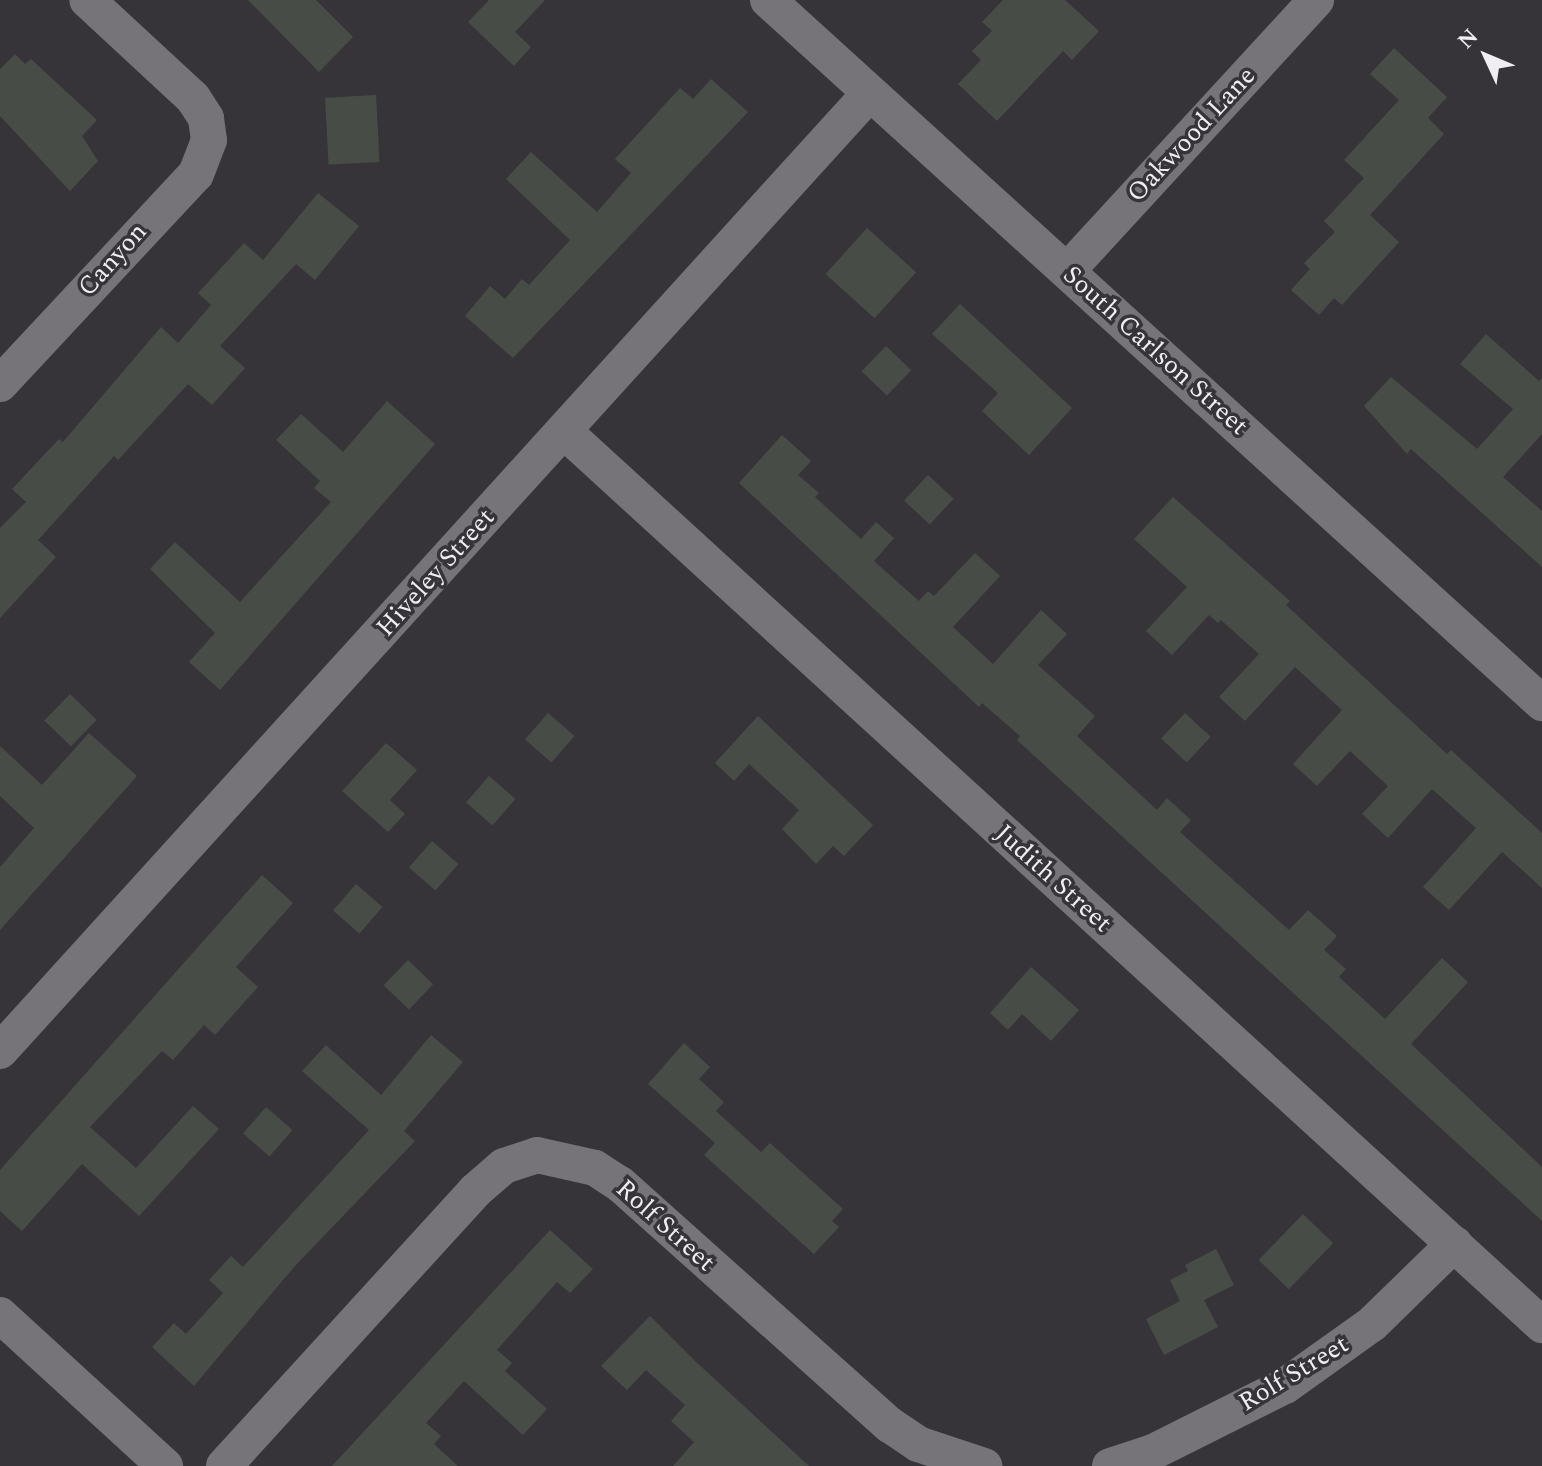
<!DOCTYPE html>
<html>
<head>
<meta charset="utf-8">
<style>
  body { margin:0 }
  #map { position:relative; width:1542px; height:1466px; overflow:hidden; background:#363439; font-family:Spectral,serif }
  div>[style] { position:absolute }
  .building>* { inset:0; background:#484c47; transform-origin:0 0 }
  .street>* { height:36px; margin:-18px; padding:0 18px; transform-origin:18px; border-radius:18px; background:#767379 }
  span { translate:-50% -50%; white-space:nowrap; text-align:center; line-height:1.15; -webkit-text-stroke:7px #363439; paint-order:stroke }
  .street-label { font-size:26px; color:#f0eef2 }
  .north { position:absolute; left:1446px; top:16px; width:80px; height:80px; -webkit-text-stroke:6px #363439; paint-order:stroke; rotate:314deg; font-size:22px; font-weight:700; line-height:32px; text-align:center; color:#f0eef2 }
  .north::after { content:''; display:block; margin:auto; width:28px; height:36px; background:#f0eef2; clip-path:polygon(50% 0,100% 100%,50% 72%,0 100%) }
</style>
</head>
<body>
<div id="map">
  <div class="building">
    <i style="clip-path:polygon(248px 0,316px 0,353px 37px,319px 72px)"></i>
    <i style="clip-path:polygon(489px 0,545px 0,515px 32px,531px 47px,514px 66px,468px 22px)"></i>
    <i style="clip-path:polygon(1003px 0,1065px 0,1099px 31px,1072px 60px,1063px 51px,997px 121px,958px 84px,981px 60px,972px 51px,992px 31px,982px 22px)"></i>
    <i style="clip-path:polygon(1394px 48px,1447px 97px,1428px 118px,1444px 134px,1370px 215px,1399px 242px,1342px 305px,1334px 298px,1319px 315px,1291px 290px,1310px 269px,1304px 263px,1335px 232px,1324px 221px,1364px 178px,1344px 160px,1399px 100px,1370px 74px)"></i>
    <i style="clip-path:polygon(15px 54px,25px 64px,31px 59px,97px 120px,82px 136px,98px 161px,70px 191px,0 116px,0 69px)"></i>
    <i style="clip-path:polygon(711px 79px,748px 112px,513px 358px,465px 316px,490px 286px,505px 299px,522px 279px,529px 285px,570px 240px,506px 179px,531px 152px,597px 212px,631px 173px,615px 159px,680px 88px,693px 99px)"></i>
    <i style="left:376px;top:95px;width:67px;height:51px;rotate:87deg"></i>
    <i style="clip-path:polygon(318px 193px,359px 226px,315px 280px,296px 264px,220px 346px,245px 368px,212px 405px,188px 384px,118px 460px,114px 456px,38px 540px,56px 557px,0 618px,0 528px,26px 502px,12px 489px,59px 439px,63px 442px,161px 327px,178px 343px,211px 305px,198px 293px,244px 243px,263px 260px)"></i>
    <i style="left:867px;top:228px;width:66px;height:62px;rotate:42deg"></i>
    <i style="clip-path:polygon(960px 304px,1072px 408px,1029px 455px,982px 411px,998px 393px,932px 334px)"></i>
    <i style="clip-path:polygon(1486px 334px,1539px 381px,1542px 378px,1542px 434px,1503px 477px,1542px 511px,1542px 567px,1411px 449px,1407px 454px,1364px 406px,1391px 377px,1477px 449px,1513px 409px,1460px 364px)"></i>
    <i style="left:886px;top:346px;width:35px;height:35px;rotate:44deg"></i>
    <i style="clip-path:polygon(387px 401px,435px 444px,220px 690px,189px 662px,215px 633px,150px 569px,175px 542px,240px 602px,331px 502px,314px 488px,320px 481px,276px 440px,301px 414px,343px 452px)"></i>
    <i style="clip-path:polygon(782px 435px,811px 461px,798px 475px,819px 493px,815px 497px,861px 539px,876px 522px,894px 538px,874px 561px,919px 601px,928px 591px,934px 596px,975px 553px,1000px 576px,953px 627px,993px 664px,1041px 610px,1067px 634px,1038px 665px,1095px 716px,1077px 736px,1157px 810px,1167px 798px,1191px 820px,1180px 832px,1289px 930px,1308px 910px,1337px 936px,1324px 950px,1346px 969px,1339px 977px,1385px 1019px,1442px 958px,1468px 982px,1411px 1044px,1542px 1167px,1542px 1221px,1017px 740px,1020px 736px,982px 703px,979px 707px,739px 483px)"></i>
    <i style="left:928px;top:475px;width:35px;height:35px;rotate:43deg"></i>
    <i style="clip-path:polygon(1173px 497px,1290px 601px,1286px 605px,1447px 754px,1451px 750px,1542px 833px,1542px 888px,1502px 852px,1449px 910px,1423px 887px,1476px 828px,1432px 789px,1388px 838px,1362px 814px,1388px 786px,1350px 751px,1317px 786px,1293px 764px,1342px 710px,1295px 667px,1245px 721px,1219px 697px,1259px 654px,1221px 620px,1218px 623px,1209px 615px,1172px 655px,1146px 631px,1187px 587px,1134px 539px)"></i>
    <i style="left:70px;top:694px;width:37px;height:37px;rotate:44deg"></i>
    <i style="left:548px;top:713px;width:35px;height:35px;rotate:41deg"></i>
    <i style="left:1185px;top:713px;width:35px;height:35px;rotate:43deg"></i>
    <i style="clip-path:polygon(758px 716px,873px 825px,844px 856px,833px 846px,816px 864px,782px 829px,799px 810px,749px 764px,734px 781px,715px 763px)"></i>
    <i style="clip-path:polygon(89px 733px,137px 776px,0 930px,0 867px,34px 828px,0 796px,0 746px,42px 785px)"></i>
    <i style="clip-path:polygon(386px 743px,417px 770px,390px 800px,405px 814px,388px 832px,342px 791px)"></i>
    <i style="left:489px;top:776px;width:35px;height:35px;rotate:41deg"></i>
    <i style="left:432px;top:841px;width:35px;height:35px;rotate:41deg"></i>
    <i style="clip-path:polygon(262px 875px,293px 903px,236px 967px,258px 987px,215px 1035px,204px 1025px,173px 1060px,162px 1051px,90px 1127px,136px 1168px,193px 1106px,219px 1129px,139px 1216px,82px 1164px,22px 1231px,0 1211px,0 1170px)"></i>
    <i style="left:356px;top:884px;width:35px;height:35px;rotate:41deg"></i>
    <i style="left:408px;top:960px;width:35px;height:35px;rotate:44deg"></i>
    <i style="clip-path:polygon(1031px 967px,1079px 1010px,1051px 1041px,1022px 1014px,1008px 1030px,990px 1013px)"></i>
    <i style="clip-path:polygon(431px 1035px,463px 1062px,404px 1131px,415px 1141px,294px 1267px,194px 1386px,152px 1347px,174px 1323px,186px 1334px,223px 1293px,209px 1280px,231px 1256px,243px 1267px,369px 1130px,302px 1071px,326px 1045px,381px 1095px)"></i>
    <i style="clip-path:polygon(684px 1043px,710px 1067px,699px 1079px,724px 1102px,716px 1111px,761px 1152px,770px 1143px,843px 1209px,832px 1221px,839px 1227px,814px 1254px,704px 1155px,715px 1143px,648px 1084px)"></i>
    <i style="left:266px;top:1107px;width:35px;height:35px;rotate:41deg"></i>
    <i style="left:1303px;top:1214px;width:42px;height:64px;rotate:44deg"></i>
    <i style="clip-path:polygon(550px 1230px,593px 1269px,570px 1293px,557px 1282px,497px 1350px,512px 1363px,505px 1371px,547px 1409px,523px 1435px,464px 1381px,426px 1423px,441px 1436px,434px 1444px,458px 1466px,332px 1466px)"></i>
    <i style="clip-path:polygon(1216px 1249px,1234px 1285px,1204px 1300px,1218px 1327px,1164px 1355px,1146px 1319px,1180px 1301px,1170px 1280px,1188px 1271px,1185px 1265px)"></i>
    <i style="clip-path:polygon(650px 1316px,694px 1360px,809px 1466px,673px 1466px,694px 1442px,671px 1421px,685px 1405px,646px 1370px,627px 1390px,601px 1366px)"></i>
  </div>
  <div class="street">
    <i style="left:768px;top:0;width:1046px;rotate:42.25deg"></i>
    <i style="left:1067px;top:271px;width:368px;rotate:-47.4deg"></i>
    <i style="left:0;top:384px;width:287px;rotate:-47deg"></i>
    <i style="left:196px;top:174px;width:36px;rotate:-69deg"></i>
    <i style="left:209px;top:140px;width:22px;rotate:-98deg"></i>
    <i style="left:206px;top:118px;width:24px;rotate:-123deg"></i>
    <i style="left:193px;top:98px;width:144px;rotate:-137.2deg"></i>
    <i style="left:565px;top:432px;width:1324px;rotate:42.43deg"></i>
    <i style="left:0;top:1051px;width:1293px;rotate:-47.76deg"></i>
    <i style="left:0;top:1315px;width:224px;rotate:42.5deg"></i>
    <i style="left:224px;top:1466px;width:372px;rotate:-47.6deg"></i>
    <i style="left:475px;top:1191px;width:38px;rotate:-41deg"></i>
    <i style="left:504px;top:1166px;width:35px;rotate:-18deg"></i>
    <i style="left:537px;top:1155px;width:59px;rotate:12.6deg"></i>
    <i style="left:595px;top:1168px;width:30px;rotate:33deg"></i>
    <i style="left:620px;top:1184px;width:362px;rotate:41.8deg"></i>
    <i style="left:890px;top:1425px;width:34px;rotate:34deg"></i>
    <i style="left:918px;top:1444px;width:70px;rotate:18.4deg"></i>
    <i style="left:1110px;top:1466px;width:45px;rotate:-18deg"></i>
    <i style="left:1153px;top:1452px;width:148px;rotate:-26.6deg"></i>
    <i style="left:1285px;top:1386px;width:107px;rotate:-35.5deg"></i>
    <i style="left:1372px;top:1324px;width:115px;rotate:-44.3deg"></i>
  </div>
  <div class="street-label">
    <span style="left:1192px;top:135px;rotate:-47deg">Oakwood Lane</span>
    <span style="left:113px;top:260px;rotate:-48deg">Canyon</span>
    <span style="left:1155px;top:351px;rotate:42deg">South Carlson Street</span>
    <span style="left:436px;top:573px;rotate:-48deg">Hiveley Street</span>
    <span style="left:1053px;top:879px;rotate:42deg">Judith Street</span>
    <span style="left:665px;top:1226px;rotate:42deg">Rolf Street</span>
    <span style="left:1294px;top:1374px;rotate:-31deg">Rolf Street</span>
  </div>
  <div class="north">N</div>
</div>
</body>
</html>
